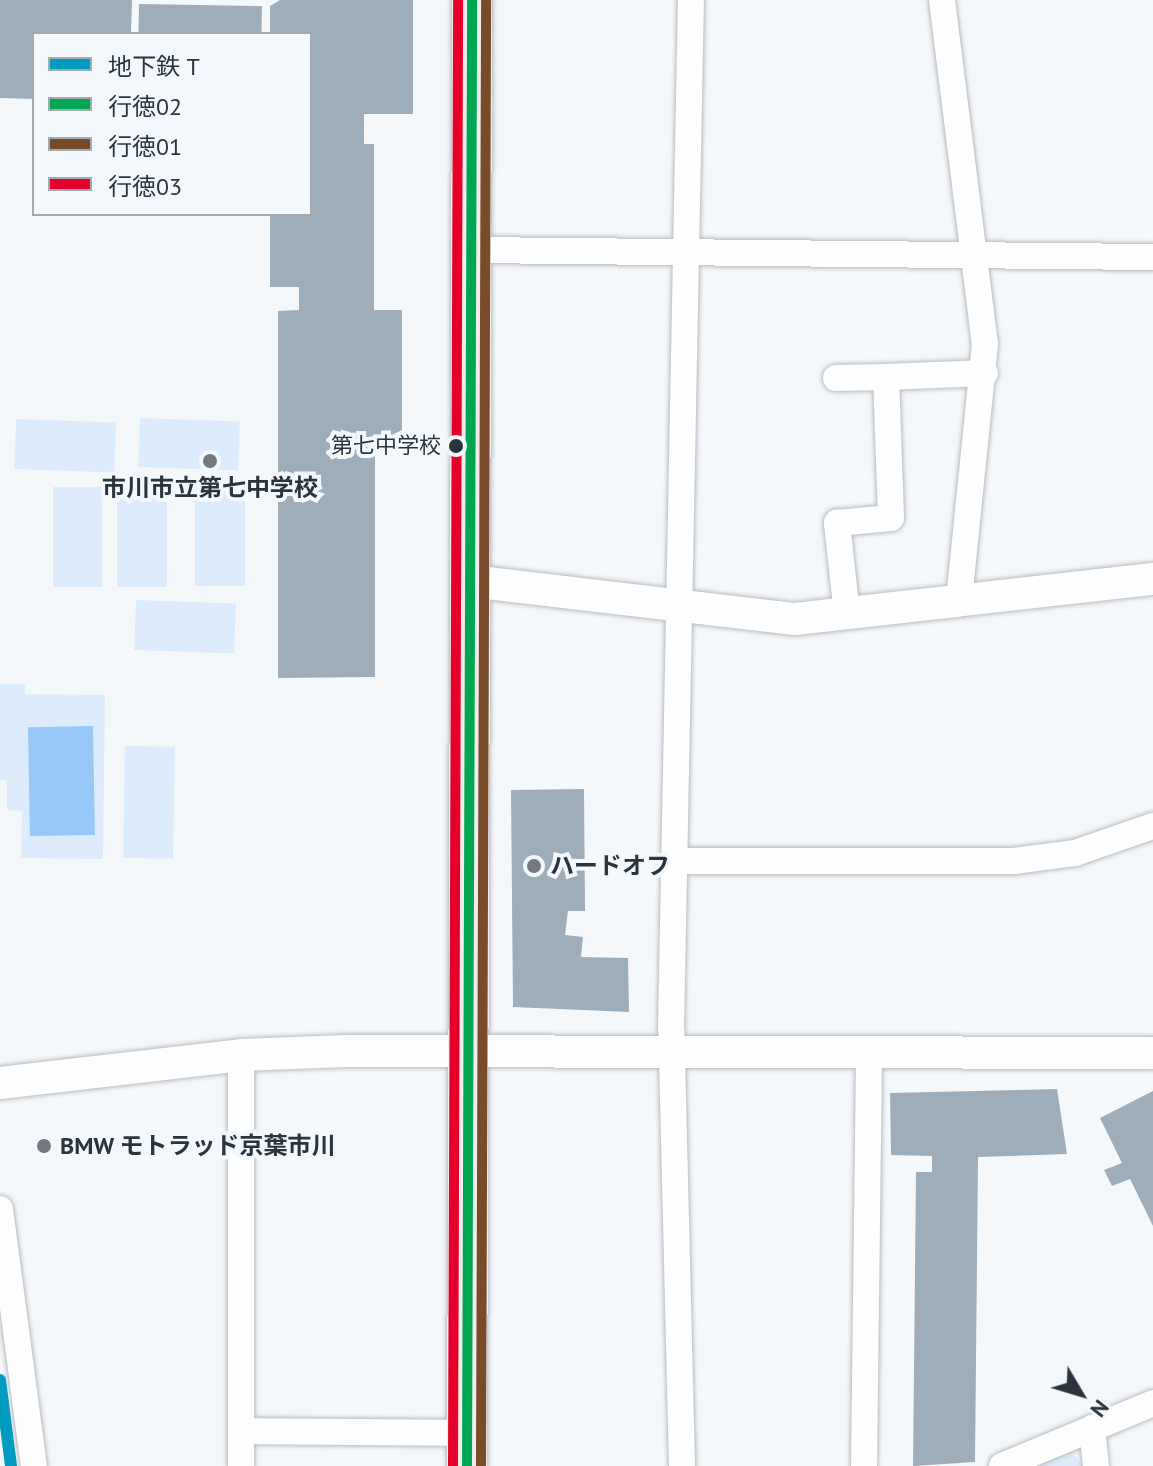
<!DOCTYPE html>
<html>
<head>
<meta charset="utf-8">
<style>
  body { margin:0 }
  #map { position:relative; width:1153px; height:1466px; overflow:hidden; background:#f5f8fb; font-family:"PT Sans","Noto Sans JP",sans-serif }
  div>[style] { position:absolute }
  .green>* { inset:0; background:#ddecfc; transform-origin:0 0 }
  .water>* { inset:0; background:#97c8f7; transform-origin:0 0 }
  .building>* { inset:0; background:#9eadba; transform-origin:0 0 }
  .roads { filter:drop-shadow(0 0 2px #b8bdc2) drop-shadow(0 0 2px #b8bdc2) }
  .minor>* { height:26px; margin:-13px; padding:0 13px; transform-origin:13px; border-radius:13px; background:#fefefe }
  .tertiary>* { height:32px; margin:-16px; padding:0 16px; transform-origin:16px; border-radius:16px; background:#fefefe }
  .primary>* { height:40px; margin:-20px; padding:0 20px; transform-origin:20px; border-radius:20px; background:#f2edeb }
  .bus-1>* { height:10px; margin:-5px; padding:0 5px; transform-origin:5px; border-radius:5px; background:#00a651 }
  .bus-2>* { height:10px; margin:-5px; padding:0 5px; transform-origin:5px; border-radius:5px; background:#7a4b2a }
  .bus-3>* { height:10px; margin:-5px; padding:0 5px; transform-origin:5px; border-radius:5px; background:#e4002b }
  .metro-1>* { height:12px; margin:-6px; padding:0 6px; transform-origin:6px; border-radius:6px; background:#009bbf }
  .dots>* { width:22px; height:22px; translate:-50% -50%; box-sizing:border-box; border:4px solid #f3f8fd; border-radius:50% }
  span { translate:-50% -50%; white-space:nowrap; text-align:center; line-height:1.15; -webkit-text-stroke:8px #f3f8fd; paint-order:stroke }
  .bus-label { font-size:22px; color:#2b343d }
  .right { translate:-100% -50%; text-align:right }
  .poi-label { font-size:24px; color:#2b343d; font-weight:700 }
  .left { translate:0 -50%; text-align:left }
  .legend { position:absolute; left:32px; top:32px; width:280px; height:184px; box-sizing:border-box; background:#f3f8fd; border:2px solid #a3aab0; margin:0; padding:10px 14px; list-style:none; font-size:24px; color:#2b343d }
  .legend li { display:flex; align-items:center; gap:16px; height:40px }
  .legend b { width:40px; border:2px solid #a3aab0 }
  .north { position:absolute; left:1041px; top:1354px; width:80px; height:80px; -webkit-text-stroke:6px #f3f8fd; paint-order:stroke; rotate:128deg; font-size:22px; font-weight:700; line-height:32px; text-align:center; color:#2b343d }
  .north::after { content:''; display:block; margin:auto; width:28px; height:36px; background:#2b343d; clip-path:polygon(50% 0,100% 100%,50% 72%,0 100%) }
</style>
</head>
<body>
<div id="map">
  <div class="green">
    <i style="left:140px;top:418px;width:100px;height:49px;rotate:2deg"></i>
    <i style="left:16px;top:419px;width:100px;height:50px;rotate:2deg"></i>
    <i style="left:195px;top:486px;width:50px;height:100px"></i>
    <i style="left:53px;top:487px;width:49px;height:100px"></i>
    <i style="left:117px;top:487px;width:50px;height:100px"></i>
    <i style="left:136px;top:600px;width:100px;height:50px;rotate:2deg"></i>
    <i style="clip-path:polygon(0 684px,25px 684px,25px 694px,105px 695px,103px 859px,21px 858px,22px 811px,7px 810px,7px 780px,0 780px)"></i>
    <i style="left:125px;top:746px;width:50px;height:112px;rotate:1deg"></i>
    <i style="clip-path:polygon(1071px 1451px,1083px 1466px,1036px 1466px)"></i>
  </div>
  <div class="water">
    <i style="left:93px;top:726px;width:109px;height:65px;rotate:89deg"></i>
  </div>
  <div class="building">
    <i style="clip-path:polygon(0 0,132px 0,131px 34px,34px 34px,34px 99px,0 98px)"></i>
    <i style="clip-path:polygon(280px 0,413px 0,413px 114px,364px 114px,364px 144px,374px 144px,374px 310px,402px 310px,402px 452px,375px 452px,375px 677px,278px 678px,278px 311px,299px 310px,299px 287px,270px 287px,270px 214px,310px 214px,310px 34px,270px 34px,270px 6px)"></i>
    <i style="left:139px;top:4px;width:123px;height:30px;rotate:1deg"></i>
    <i style="clip-path:polygon(584px 789px,585px 911px,568px 911px,565px 935px,583px 937px,581px 957px,628px 958px,629px 1012px,513px 1007px,511px 790px)"></i>
    <i style="clip-path:polygon(1057px 1089px,1067px 1154px,978px 1157px,975px 1462px,913px 1466px,916px 1172px,932px 1172px,932px 1156px,891px 1155px,890px 1093px)"></i>
    <i style="clip-path:polygon(1153px 1091px,1153px 1226px,1130px 1179px,1112px 1186px,1104px 1170px,1122px 1163px,1100px 1118px)"></i>
  </div>
  <div class="roads">
    <div class="minor">
      <i style="left:942px;top:0;width:347px;rotate:82.9deg"></i>
      <i style="left:985px;top:344px;width:257px;rotate:95.8deg"></i>
      <i style="left:471px;top:250px;width:682px;rotate:0.59deg"></i>
      <i style="left:836px;top:378px;width:50px;rotate:-1.1deg"></i>
      <i style="left:847px;top:615px;width:93px;rotate:-96.2deg"></i>
      <i style="left:837px;top:523px;width:54px;rotate:-5.3deg"></i>
      <i style="left:891px;top:518px;width:141px;rotate:-92deg"></i>
      <i style="left:886px;top:377px;width:99px;rotate:-2.3deg"></i>
      <i style="left:672px;top:861px;width:342px"></i>
      <i style="left:1014px;top:861px;width:62px;rotate:-7.5deg"></i>
      <i style="left:1075px;top:853px;width:83px;rotate:-19.1deg"></i>
      <i style="left:241px;top:1055px;width:411px;rotate:90deg"></i>
      <i style="left:0;top:1209px;width:259px;rotate:82.5deg"></i>
      <i style="left:1092px;top:1428px;width:38px;rotate:84deg"></i>
      <i style="left:241px;top:1431px;width:226px;rotate:0.5deg"></i>
      <i style="left:682px;top:1466px;width:438px;rotate:-91.4deg"></i>
      <i style="left:671px;top:1028px;width:1028px;rotate:-88.89deg"></i>
      <i style="left:864px;top:1466px;width:415px;rotate:-89.3deg"></i>
      <i style="left:1002px;top:1466px;width:164px;rotate:-22.6deg"></i>
    </div>
    <div class="tertiary">
      <i style="left:470px;top:581px;width:327px;rotate:6.7deg"></i>
      <i style="left:795px;top:619px;width:360px;rotate:-6.4deg"></i>
      <i style="left:0;top:1083px;width:243px;rotate:-6.6deg"></i>
      <i style="left:241px;top:1055px;width:105px;rotate:-2.2deg"></i>
      <i style="left:346px;top:1051px;width:807px;rotate:0.14deg"></i>
    </div>
    <div class="primary">
      <i style="left:467px;top:1466px;width:1466px;rotate:-89.8deg"></i>
    </div>
  </div>
  <div class="bus-1">
    <i style="left:467px;top:1466px;width:1466px;rotate:-89.8deg"></i>
  </div>
  <div class="bus-2">
    <i style="left:481px;top:1466px;width:1466px;rotate:-89.8deg"></i>
  </div>
  <div class="bus-3">
    <i style="left:453px;top:1466px;width:1466px;rotate:-89.8deg"></i>
  </div>
  <div class="metro-1">
    <i style="left:0;top:1380px;width:87px;rotate:82.7deg"></i>
  </div>
  <div class="dots">
    <i style="left:456px;top:446px;background:#2b343d"></i>
    <i style="left:210px;top:461px;background:#727980"></i>
    <i style="left:534px;top:866px;background:#727980"></i>
    <i style="left:44px;top:1146px;background:#727980"></i>
  </div>
  <div class="bus-label">
    <span class="right" style="left:441px;top:446px">第七中学校</span>
  </div>
  <div class="poi-label">
    <span style="left:210px;top:488px">市川市立第七中学校</span>
    <span class="left" style="left:550px;top:866px">ハードオフ</span>
    <span class="left" style="left:60px;top:1146px">BMW モトラッド京葉市川</span>
  </div>
  <ul class="legend">
  <li><b style="height:10px;background:#009bbf"></b>地下鉄 T</li>
  <li><b style="height:10px;background:#00a651"></b>行徳02</li>
  <li><b style="height:10px;background:#7a4b2a"></b>行徳01</li>
  <li><b style="height:10px;background:#e4002b"></b>行徳03</li>
  </ul>
  <div class="north">N</div>
</div>
</body>
</html>
